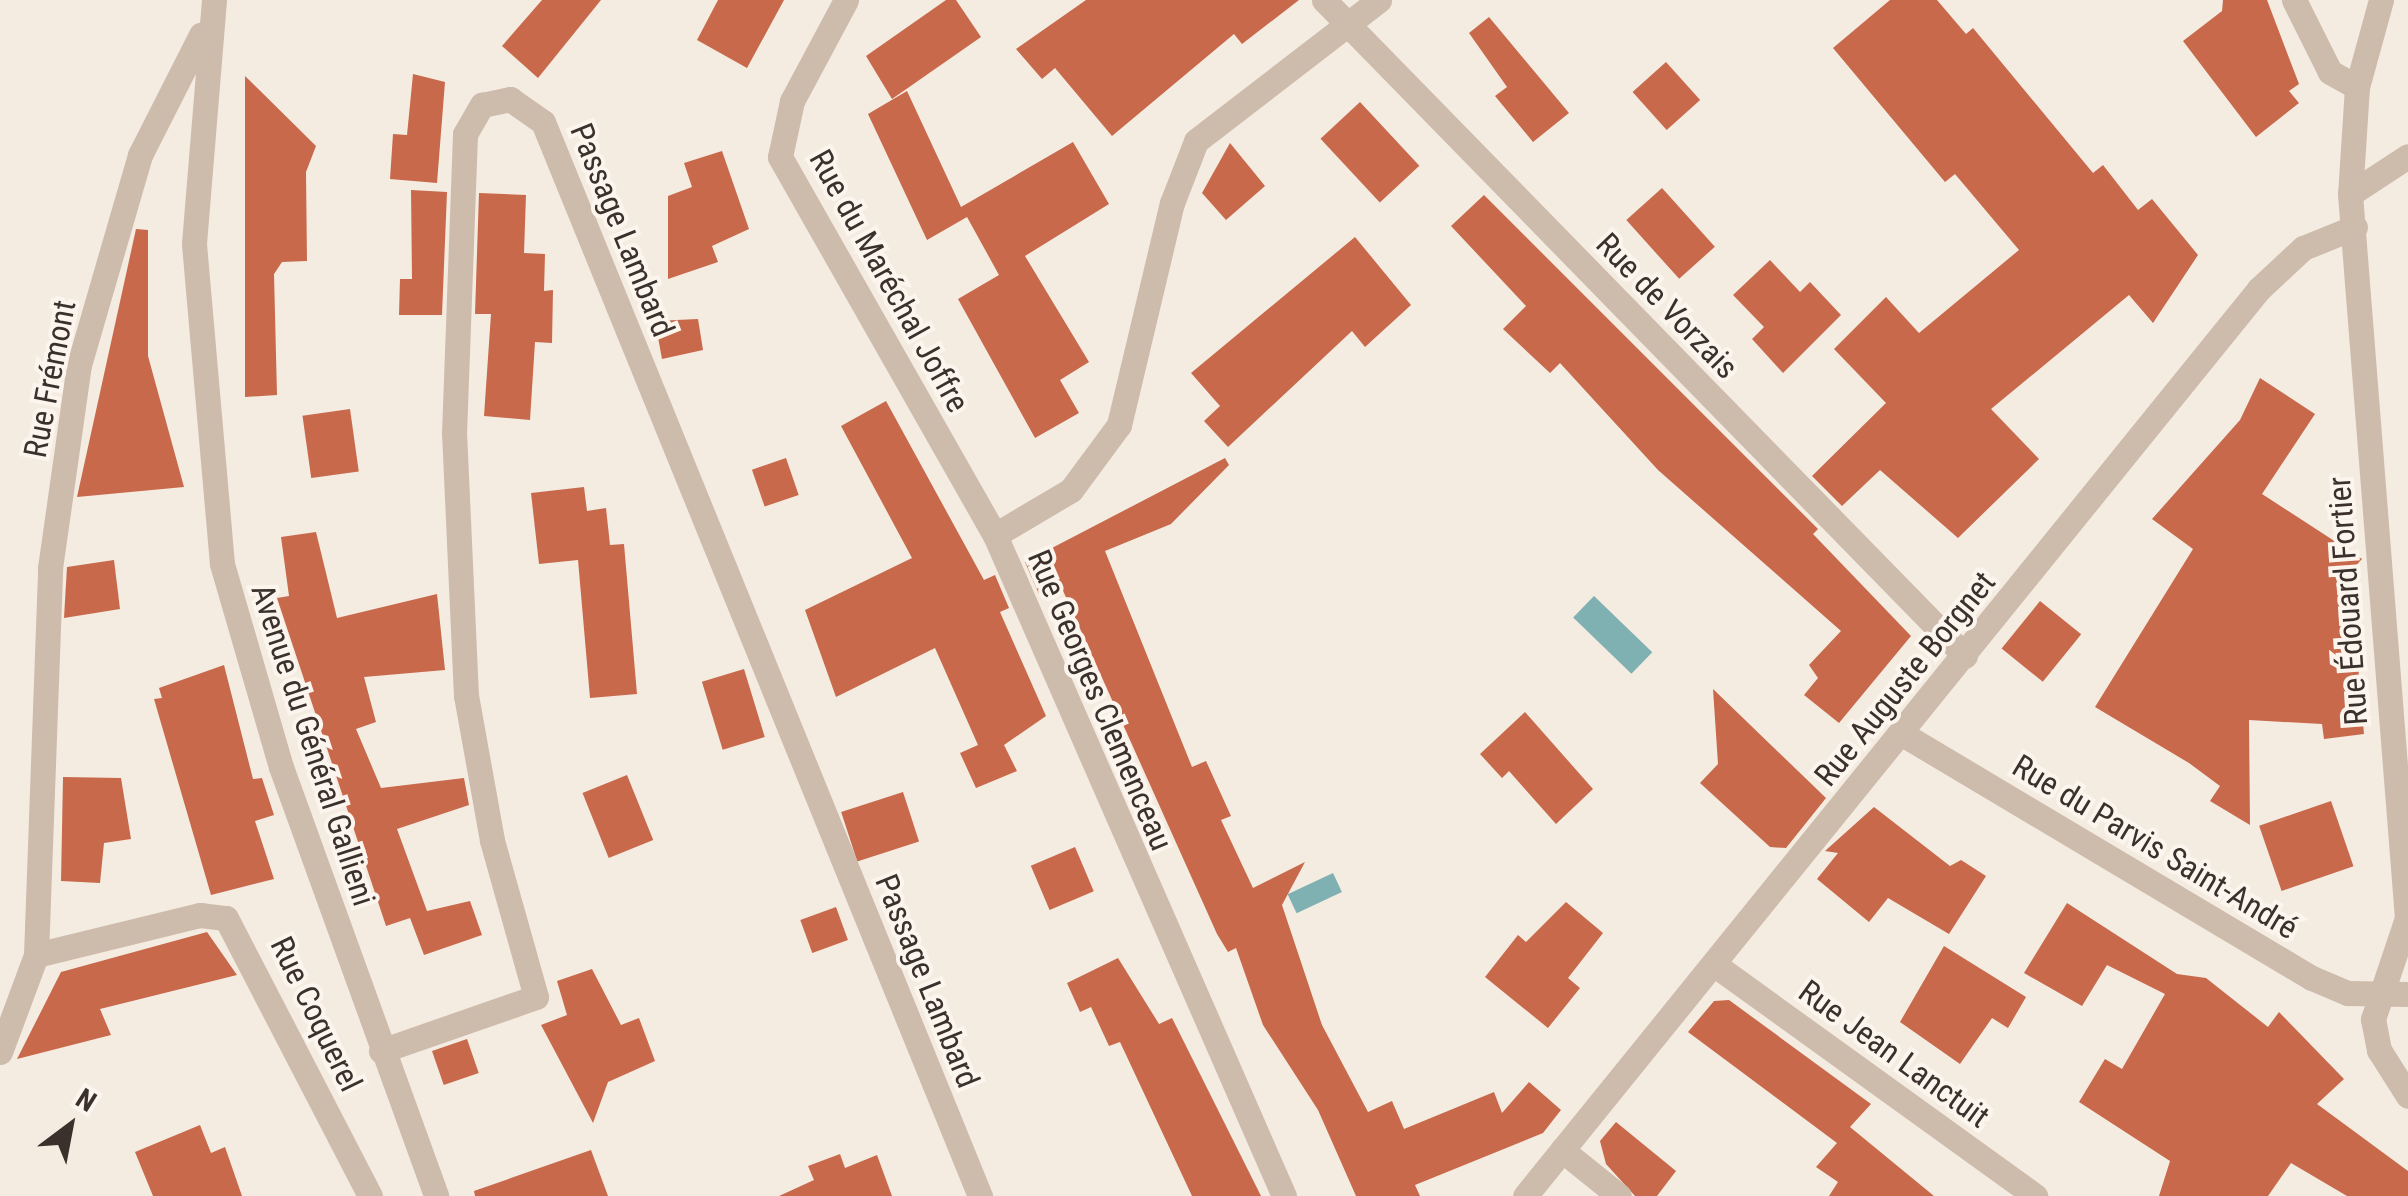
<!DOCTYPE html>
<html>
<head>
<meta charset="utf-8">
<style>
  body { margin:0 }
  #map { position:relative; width:2408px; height:1196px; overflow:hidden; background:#f4ebe1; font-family:"Roboto Condensed",sans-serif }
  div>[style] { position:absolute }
  .water>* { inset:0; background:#7fb0b2; transform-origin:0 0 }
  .building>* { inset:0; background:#c8694b; transform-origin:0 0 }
  .minor>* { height:25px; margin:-12.5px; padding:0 12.5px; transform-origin:12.5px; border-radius:12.5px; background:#cdbbac }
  span { translate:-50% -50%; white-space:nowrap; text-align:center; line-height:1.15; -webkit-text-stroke:8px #fbf5ee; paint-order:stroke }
  .street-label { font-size:32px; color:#3b302b }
  .north { position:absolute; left:20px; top:1076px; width:100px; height:100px; -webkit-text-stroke:8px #fbf5ee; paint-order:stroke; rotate:32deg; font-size:28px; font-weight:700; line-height:40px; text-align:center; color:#3b302b }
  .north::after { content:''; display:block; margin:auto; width:35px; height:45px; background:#3b302b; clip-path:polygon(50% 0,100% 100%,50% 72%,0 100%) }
</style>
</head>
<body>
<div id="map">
  <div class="water">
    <i style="left:1594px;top:596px;width:81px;height:30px;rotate:44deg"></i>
    <i style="left:1333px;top:873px;width:21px;height:50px;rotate:65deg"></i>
  </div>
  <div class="building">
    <i style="clip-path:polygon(542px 0,601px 0,538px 78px,502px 46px)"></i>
    <i style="clip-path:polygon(718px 0,784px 0,747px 68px,697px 40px)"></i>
    <i style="clip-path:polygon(946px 0,956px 0,981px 37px,892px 99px,866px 56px)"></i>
    <i style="clip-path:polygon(1086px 0,1299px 0,1242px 44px,1234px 34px,1112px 136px,1055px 68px,1042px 79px,1016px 49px)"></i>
    <i style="clip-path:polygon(1890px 0,1937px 0,1966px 34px,1973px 28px,2093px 173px,2103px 165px,2138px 210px,2152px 199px,2198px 255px,2153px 323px,2129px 295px,1991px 409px,2039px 459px,1958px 538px,1880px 470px,1842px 506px,1812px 476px,1886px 403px,1834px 349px,1886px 297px,1919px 333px,2019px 250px,1955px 174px,1945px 182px,1833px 48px)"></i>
    <i style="clip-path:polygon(2223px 0,2267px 0,2299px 84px,2289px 91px,2299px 103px,2256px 137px,2183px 41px,2222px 11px)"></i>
    <i style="clip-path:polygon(1489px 17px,1569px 113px,1533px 142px,1495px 96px,1507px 87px,1469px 33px)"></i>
    <i style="left:1666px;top:62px;width:51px;height:45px;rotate:48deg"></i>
    <i style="clip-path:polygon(413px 74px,445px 82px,437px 183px,390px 179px,393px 134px,407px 135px)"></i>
    <i style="clip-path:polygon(245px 76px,316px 146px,306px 172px,307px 261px,282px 262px,274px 274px,277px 395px,245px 397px)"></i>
    <i style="clip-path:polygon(907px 91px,961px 207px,1073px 142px,1109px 204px,1025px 256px,1089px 362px,1060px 380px,1079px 413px,1035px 438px,958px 299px,999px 275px,967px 217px,927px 240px,868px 114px)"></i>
    <i style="left:1360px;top:102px;width:87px;height:54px;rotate:47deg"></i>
    <i style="clip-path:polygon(1230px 143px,1265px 186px,1226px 220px,1202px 193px)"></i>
    <i style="clip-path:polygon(722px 151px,749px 229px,712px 246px,718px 262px,668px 279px,668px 196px,692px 187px,684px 163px)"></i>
    <i style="left:1662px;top:188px;width:79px;height:48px;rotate:48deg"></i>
    <i style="clip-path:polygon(411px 190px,447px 192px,442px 315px,399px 315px,400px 279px,412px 279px)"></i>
    <i style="clip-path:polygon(479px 193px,526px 195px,524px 253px,545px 254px,544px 291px,553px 290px,552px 343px,535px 342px,530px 420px,484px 416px,491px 314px,475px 314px)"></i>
    <i style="clip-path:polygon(1484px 195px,1818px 529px,1813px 534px,1911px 636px,1839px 723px,1804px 695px,1818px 678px,1809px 665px,1841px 631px,1658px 470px,1560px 363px,1550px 373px,1503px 329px,1526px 306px,1451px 226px)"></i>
    <i style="clip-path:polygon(136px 229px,148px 230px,148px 356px,184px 487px,77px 497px)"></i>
    <i style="clip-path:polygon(1355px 237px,1411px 305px,1365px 347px,1352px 331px,1228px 447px,1204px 421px,1220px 406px,1191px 373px)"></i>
    <i style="clip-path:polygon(1770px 260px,1800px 292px,1810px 282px,1841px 315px,1783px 373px,1752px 339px,1764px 327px,1733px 295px)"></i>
    <i style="clip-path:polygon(698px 319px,703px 350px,662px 359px,655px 321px)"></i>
    <i style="clip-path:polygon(2260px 378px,2315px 414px,2262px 494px,2362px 559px,2350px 572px,2364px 734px,2324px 739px,2322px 724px,2249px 720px,2250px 825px,2210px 801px,2220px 786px,2189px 763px,2095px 707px,2193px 549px,2152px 519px,2240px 420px)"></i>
    <i style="clip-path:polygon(886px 401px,984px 580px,995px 575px,1009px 608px,1000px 612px,1046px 716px,1004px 745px,1017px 771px,976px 788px,960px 753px,978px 745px,935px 648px,836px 697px,805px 610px,912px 558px,841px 426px)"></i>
    <i style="left:350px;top:409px;width:63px;height:48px;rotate:82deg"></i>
    <i style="left:786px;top:458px;width:39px;height:36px;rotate:71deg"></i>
    <i style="clip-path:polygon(1225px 458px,1229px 465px,1171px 524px,1105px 551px,1192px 767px,1206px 761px,1231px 816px,1221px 820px,1253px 888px,1305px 862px,1282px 905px,1322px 1025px,1368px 1112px,1392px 1101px,1404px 1129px,1494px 1092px,1502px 1113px,1529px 1082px,1561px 1110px,1543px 1133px,1415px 1185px,1420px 1196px,1356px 1196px,1318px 1110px,1263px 1025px,1236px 948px,1228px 952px,1217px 934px,1060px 584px,1039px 594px,1025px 562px)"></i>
    <i style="clip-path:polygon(584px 487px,587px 511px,606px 508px,610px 545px,624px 544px,637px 694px,590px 698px,578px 560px,539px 564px,531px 493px)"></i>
    <i style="clip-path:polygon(316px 532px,337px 618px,437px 594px,445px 670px,364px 677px,376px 722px,356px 729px,381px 788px,464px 778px,469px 805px,397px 829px,427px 911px,470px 901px,482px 935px,424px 955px,410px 918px,386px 926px,277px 598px,289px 596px,281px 537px)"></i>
    <i style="clip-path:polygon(114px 560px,120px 609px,64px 618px,67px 567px)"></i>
    <i style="left:2040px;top:601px;width:53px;height:61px;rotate:39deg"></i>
    <i style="clip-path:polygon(224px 665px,253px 779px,262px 778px,274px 815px,255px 821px,274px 879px,211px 895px,154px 699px,162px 698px,159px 688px)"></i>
    <i style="left:744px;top:669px;width:71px;height:44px;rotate:73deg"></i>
    <i style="clip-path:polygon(1713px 689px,1826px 798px,1786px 848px,1770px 847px,1700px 783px,1718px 764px)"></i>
    <i style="clip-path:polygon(1525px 712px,1593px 789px,1556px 824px,1509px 771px,1502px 778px,1480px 754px)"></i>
    <i style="left:627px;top:775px;width:70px;height:48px;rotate:68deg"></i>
    <i style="clip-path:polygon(63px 777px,121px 778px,131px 839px,104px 843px,100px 883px,61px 881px)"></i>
    <i style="left:903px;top:792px;width:52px;height:65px;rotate:72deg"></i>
    <i style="left:2331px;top:801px;width:69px;height:76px;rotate:71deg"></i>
    <i style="clip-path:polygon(1874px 807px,1950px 866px,1961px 860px,1986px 876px,1949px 934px,1888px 898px,1869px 922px,1817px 879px,1838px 853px,1825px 851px)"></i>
    <i style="left:1075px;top:847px;width:48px;height:48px;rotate:67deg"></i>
    <i style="clip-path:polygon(1566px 902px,1603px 933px,1568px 978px,1580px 988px,1548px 1028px,1485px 977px,1518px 935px,1526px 942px)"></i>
    <i style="clip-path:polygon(2067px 903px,2177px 974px,2206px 978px,2268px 1027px,2279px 1012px,2344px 1079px,2317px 1104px,2408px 1171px,2408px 1196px,2347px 1196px,2291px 1163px,2268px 1196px,2159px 1196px,2170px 1161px,2079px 1102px,2105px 1059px,2122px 1069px,2165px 994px,2107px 965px,2082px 1006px,2024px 973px)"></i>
    <i style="left:836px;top:907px;width:35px;height:38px;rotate:70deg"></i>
    <i style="clip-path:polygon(207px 932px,237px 975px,100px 1009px,111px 1035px,17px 1059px,61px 972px)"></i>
    <i style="clip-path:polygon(1944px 946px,2026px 997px,2008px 1028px,1992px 1018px,1960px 1064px,1900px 1022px)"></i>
    <i style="clip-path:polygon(1118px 958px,1159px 1024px,1172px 1018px,1261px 1196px,1192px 1196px,1120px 1042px,1109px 1046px,1091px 1007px,1080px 1012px,1067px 983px)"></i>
    <i style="clip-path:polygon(592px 969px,621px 1025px,639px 1018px,655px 1061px,608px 1082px,593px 1123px,541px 1025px,567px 1015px,557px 981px)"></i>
    <i style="clip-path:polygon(1729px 1000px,1871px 1104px,1850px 1127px,1934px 1196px,1829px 1196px,1838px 1182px,1816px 1167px,1837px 1143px,1688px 1032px,1714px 1001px)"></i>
    <i style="left:467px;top:1039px;width:36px;height:37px;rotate:71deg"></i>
    <i style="clip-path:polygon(1616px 1122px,1676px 1171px,1657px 1196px,1635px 1196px,1606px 1164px,1600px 1141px)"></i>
    <i style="clip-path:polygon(200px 1125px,211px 1153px,225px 1147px,242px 1196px,153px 1196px,135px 1152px)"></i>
    <i style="clip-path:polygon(591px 1150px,608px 1196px,475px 1196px,474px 1191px)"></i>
    <i style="clip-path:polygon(840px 1154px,845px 1168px,877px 1155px,892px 1196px,779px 1196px,814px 1180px,808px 1166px)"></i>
  </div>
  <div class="minor">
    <i style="left:214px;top:0;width:245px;rotate:94.7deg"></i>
    <i style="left:194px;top:244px;width:321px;rotate:85deg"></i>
    <i style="left:222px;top:564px;width:211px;rotate:73.8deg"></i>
    <i style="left:281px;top:767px;width:456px;rotate:70.1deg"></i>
    <i style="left:846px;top:0;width:115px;rotate:118.1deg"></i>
    <i style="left:792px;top:101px;width:57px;rotate:102.1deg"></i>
    <i style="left:780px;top:157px;width:435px;rotate:60.4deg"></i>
    <i style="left:1324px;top:0;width:917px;rotate:45.66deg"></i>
    <i style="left:2294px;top:0;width:80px;rotate:63.4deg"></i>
    <i style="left:2330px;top:72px;width:31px;rotate:29deg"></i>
    <i style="left:2381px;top:0;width:90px;rotate:105.4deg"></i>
    <i style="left:2357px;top:87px;width:107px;rotate:93.7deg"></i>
    <i style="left:2350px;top:194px;width:726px;rotate:85.5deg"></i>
    <i style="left:2407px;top:918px;width:107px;rotate:108.6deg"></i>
    <i style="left:2373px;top:1019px;width:32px;rotate:79deg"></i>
    <i style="left:2379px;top:1050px;width:54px;rotate:57.8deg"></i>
    <i style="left:2350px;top:194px;width:69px;rotate:-33.2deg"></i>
    <i style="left:1904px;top:735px;width:475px;rotate:30.8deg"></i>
    <i style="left:2312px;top:978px;width:39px;rotate:23deg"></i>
    <i style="left:2348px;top:993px;width:60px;rotate:1deg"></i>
    <i style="left:36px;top:955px;width:169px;rotate:-13.7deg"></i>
    <i style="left:200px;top:915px;width:26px;rotate:7deg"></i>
    <i style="left:226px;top:918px;width:313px;rotate:62.6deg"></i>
    <i style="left:1715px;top:965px;width:395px;rotate:35.8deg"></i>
    <i style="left:381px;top:1051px;width:164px;rotate:-19.2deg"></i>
    <i style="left:536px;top:997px;width:163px;rotate:-105.7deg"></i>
    <i style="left:492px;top:840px;width:146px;rotate:-100.2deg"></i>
    <i style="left:466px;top:696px;width:262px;rotate:-92.6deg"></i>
    <i style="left:454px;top:434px;width:300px;rotate:-87.9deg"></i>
    <i style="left:465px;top:134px;width:34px;rotate:-60deg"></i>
    <i style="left:482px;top:105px;width:29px;rotate:-12deg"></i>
    <i style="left:510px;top:99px;width:40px;rotate:34.9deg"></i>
    <i style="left:543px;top:122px;width:1160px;rotate:67.86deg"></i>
    <i style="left:0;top:1052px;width:103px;rotate:-69.6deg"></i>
    <i style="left:36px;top:955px;width:387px;rotate:-87.9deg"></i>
    <i style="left:50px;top:568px;width:205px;rotate:-81.9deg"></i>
    <i style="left:79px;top:365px;width:219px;rotate:-73.8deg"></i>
    <i style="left:140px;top:155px;width:135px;rotate:-63.1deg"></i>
    <i style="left:1562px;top:1150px;width:73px;rotate:38.9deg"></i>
    <i style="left:1284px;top:1196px;width:721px;rotate:-113.62deg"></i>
    <i style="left:995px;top:535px;width:88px;rotate:-30.6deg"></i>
    <i style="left:1071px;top:490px;width:81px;rotate:-53.6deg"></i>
    <i style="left:1119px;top:425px;width:228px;rotate:-76.6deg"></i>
    <i style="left:1172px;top:203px;width:66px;rotate:-68.8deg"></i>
    <i style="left:1196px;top:141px;width:231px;rotate:-37.6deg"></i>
    <i style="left:1525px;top:1196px;width:1167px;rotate:-51.02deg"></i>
    <i style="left:2259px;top:289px;width:60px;rotate:-43deg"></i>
    <i style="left:2303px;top:248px;width:56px;rotate:-22deg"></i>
  </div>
  <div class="street-label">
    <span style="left:622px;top:230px;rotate:68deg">Passage Lambard</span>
    <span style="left:889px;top:281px;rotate:61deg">Rue du Maréchal Joffre</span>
    <span style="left:1667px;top:306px;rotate:46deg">Rue de Vorzais</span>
    <span style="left:50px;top:379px;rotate:-79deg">Rue Frémont</span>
    <span style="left:2348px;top:601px;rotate:-94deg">Rue Édouard Fortier</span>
    <span style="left:1905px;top:679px;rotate:-51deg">Rue Auguste Borgnet</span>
    <span style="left:1100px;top:700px;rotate:67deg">Rue Georges Clemenceau</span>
    <span style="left:313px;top:745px;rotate:72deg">Avenue du Général Gallieni</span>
    <span style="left:2155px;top:847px;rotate:31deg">Rue du Parvis Saint-André</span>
    <span style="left:927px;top:981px;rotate:68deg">Passage Lambard</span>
    <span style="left:316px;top:1014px;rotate:64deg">Rue Coquerel</span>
    <span style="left:1894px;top:1054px;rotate:36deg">Rue Jean Lanctuit</span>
  </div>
  <div class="north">N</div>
</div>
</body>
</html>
